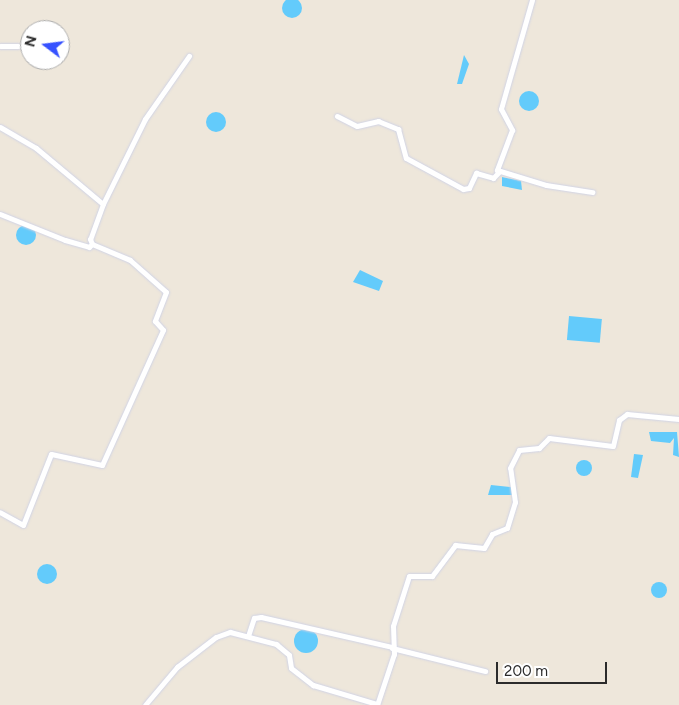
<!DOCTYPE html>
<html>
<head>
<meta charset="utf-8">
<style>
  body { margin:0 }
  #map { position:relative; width:679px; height:705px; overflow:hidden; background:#eee7db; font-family:Figtree,sans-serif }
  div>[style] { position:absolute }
  .water>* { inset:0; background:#63cbfb; transform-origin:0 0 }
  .round { border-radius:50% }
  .roads { filter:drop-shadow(0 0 1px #d0d3e5) drop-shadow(0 0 1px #d0d3e5) }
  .minor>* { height:5px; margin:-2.5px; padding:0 2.5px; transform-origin:2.5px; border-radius:2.5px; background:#fff }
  span { translate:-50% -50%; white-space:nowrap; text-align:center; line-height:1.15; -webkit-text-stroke:5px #fff; paint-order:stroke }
  .north { position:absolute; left:20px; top:20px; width:50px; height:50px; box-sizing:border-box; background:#fff; border:1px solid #aaa; border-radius:50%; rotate:285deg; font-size:14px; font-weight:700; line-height:20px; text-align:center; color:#2b2b2b }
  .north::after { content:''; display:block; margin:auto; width:18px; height:22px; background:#3752ff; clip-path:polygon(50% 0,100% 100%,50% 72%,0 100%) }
  .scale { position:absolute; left:496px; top:662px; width:111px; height:22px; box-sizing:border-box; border:2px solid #2b2b2b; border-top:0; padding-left:6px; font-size:15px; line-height:18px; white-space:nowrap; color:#2b2b2b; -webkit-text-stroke:4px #fff; paint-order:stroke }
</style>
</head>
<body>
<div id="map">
  <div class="water">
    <i class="round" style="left:282px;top:-2px;width:20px;height:20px"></i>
    <i style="clip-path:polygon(464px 55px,469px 64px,462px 84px,457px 84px)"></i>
    <i class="round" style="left:519px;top:91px;width:20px;height:20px"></i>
    <i class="round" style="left:206px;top:112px;width:20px;height:20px"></i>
    <i style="clip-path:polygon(502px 177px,521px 181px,522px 190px,502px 186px)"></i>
    <i class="round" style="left:16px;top:225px;width:20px;height:20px"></i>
    <i style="clip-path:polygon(360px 270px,383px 281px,379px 291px,353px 282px)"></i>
    <i style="left:569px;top:316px;width:33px;height:24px;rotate:5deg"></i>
    <i style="clip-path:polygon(649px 432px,677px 432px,679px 457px,673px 455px,674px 438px,670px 443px,651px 441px)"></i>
    <i style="clip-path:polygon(634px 454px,643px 455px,638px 478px,631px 477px)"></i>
    <i class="round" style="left:576px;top:460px;width:16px;height:16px"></i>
    <i style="clip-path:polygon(491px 485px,511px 487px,513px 495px,488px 495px)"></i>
    <i class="round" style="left:37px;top:564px;width:20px;height:20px"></i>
    <i class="round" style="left:651px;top:582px;width:16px;height:16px"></i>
    <i class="round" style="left:294px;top:629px;width:24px;height:24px"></i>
  </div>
  <div class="roads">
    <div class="minor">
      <i style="left:532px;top:0;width:113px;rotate:105.9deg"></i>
      <i style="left:501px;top:109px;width:24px;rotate:62deg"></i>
      <i style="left:512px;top:130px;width:43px;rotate:110.6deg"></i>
      <i style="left:497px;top:170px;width:51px;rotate:17deg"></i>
      <i style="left:546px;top:185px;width:47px;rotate:8.7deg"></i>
      <i style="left:0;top:46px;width:18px"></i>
      <i style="left:337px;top:116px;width:22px;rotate:27deg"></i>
      <i style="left:357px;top:126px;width:22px;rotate:-13deg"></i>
      <i style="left:378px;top:121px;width:22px;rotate:22deg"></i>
      <i style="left:398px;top:129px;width:30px;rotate:75deg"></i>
      <i style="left:406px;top:158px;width:65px;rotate:28.5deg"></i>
      <i style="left:463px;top:189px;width:6px;rotate:-9deg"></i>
      <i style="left:469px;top:188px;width:17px;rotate:-65deg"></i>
      <i style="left:476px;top:173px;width:18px;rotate:16deg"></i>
      <i style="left:493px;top:178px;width:8px;rotate:-45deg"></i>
      <i style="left:0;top:127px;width:42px;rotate:30.3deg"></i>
      <i style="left:36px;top:148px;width:87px;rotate:39.9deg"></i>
      <i style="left:103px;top:204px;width:37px;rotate:110deg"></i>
      <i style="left:90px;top:239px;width:5px;rotate:68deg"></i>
      <i style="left:92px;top:244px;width:41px;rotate:22.8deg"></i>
      <i style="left:130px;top:260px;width:48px;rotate:41.6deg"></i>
      <i style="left:166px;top:292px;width:31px;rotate:111deg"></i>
      <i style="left:155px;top:321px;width:12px;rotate:48deg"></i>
      <i style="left:163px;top:330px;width:148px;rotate:114.3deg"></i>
      <i style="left:102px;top:465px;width:52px;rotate:-167.8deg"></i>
      <i style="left:51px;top:454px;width:76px;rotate:111.5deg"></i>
      <i style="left:23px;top:525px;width:26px;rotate:-151deg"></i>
      <i style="left:103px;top:204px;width:95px;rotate:-63.7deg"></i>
      <i style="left:145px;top:119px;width:77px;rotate:-55.1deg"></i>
      <i style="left:0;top:214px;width:70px;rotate:21.8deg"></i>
      <i style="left:65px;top:240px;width:25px;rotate:16deg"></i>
      <i style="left:89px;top:247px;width:4px;rotate:-45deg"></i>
      <i style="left:248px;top:636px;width:19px;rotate:-72deg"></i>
      <i style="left:254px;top:618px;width:7px;rotate:-8deg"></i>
      <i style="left:261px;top:617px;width:134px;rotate:12.9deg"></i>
      <i style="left:392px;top:648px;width:96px;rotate:13.9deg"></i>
      <i style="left:145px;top:705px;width:50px;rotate:-49.9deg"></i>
      <i style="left:177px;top:667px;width:49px;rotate:-37.6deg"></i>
      <i style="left:216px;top:637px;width:15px;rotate:-20deg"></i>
      <i style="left:230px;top:632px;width:48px;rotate:14.6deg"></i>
      <i style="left:276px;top:644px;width:17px;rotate:40deg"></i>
      <i style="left:289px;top:655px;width:13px;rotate:81deg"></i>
      <i style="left:291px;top:668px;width:28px;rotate:38deg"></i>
      <i style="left:313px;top:685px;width:67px;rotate:16.5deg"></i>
      <i style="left:377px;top:705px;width:54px;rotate:-71.6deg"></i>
      <i style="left:394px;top:654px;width:28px;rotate:-92deg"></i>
      <i style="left:393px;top:626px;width:52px;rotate:-72.3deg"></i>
      <i style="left:409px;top:576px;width:23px"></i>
      <i style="left:432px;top:576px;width:39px;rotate:-53deg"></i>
      <i style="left:455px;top:545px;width:29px;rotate:6deg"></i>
      <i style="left:484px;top:548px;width:16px;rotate:-60deg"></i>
      <i style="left:492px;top:534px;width:16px;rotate:-22deg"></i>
      <i style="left:507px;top:528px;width:27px;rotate:-73deg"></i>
      <i style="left:515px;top:502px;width:34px;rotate:-98deg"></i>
      <i style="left:510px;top:468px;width:20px;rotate:-63deg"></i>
      <i style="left:519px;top:450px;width:20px;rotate:-6deg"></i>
      <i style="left:539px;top:448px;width:14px;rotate:-45deg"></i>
      <i style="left:549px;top:438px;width:64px;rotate:7.1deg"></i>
      <i style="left:613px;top:446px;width:27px;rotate:-77deg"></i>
      <i style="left:619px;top:420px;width:10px;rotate:-37deg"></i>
      <i style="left:627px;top:414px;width:52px;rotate:5.5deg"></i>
    </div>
  </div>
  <div class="north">N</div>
  <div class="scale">200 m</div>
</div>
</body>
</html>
